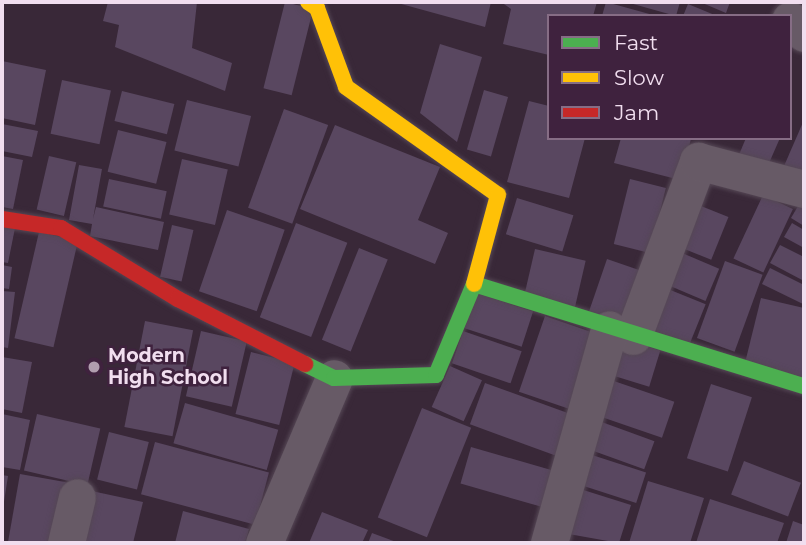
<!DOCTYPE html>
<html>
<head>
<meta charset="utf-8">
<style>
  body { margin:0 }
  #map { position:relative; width:806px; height:545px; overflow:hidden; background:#392838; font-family:Montserrat,sans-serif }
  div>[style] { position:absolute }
  .building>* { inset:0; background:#594760; transform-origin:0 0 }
  .roads { filter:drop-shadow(0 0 2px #554755) drop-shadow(0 0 2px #554755) }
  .street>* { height:37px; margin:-18.5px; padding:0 18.5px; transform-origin:18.5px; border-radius:18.5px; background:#675a66 }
  .fast>* { height:16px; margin:-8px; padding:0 8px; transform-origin:8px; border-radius:8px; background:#4caf50 }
  .slow>* { height:16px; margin:-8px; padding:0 8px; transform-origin:8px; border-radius:8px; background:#ffc107 }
  .jam>* { height:16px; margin:-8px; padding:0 8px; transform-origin:8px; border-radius:8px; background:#c62828 }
  .dots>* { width:19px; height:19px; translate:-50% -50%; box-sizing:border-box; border:4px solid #3f223e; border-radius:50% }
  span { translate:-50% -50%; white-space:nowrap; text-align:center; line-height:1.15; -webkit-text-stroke:5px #3f223e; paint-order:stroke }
  .poi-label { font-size:19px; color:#f1deef; font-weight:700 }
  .left { translate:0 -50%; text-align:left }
  .frame { position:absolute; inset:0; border:4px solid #f1deef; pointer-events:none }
  .legend { position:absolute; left:547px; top:14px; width:245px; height:126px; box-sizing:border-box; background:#3f223e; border:2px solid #866d85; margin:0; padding:9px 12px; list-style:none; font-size:21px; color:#f1deef }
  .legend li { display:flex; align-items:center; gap:14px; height:35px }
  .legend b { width:35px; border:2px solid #866d85 }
</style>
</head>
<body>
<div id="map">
  <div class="building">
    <i style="clip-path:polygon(108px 2px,197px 2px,192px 48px,232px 63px,225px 91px,115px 47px,119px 25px,103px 21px)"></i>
    <i style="left:285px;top:2px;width:29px;height:89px;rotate:14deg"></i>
    <i style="clip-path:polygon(394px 2px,491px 2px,485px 27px)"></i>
    <i style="clip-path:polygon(501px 2px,597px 2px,593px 16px,549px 16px,549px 55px,503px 44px,511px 9px)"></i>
    <i style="clip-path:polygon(606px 2px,653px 15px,653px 16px,602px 16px)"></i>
    <i style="clip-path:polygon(626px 2px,680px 2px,676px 16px)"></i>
    <i style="clip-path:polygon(700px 2px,730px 2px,726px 13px)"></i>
    <i style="clip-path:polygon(688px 4px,717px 16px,683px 16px)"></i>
    <i style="clip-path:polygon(440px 44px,482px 57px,457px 142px,420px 113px)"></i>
    <i style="clip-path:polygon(2px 61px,46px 70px,35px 125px,2px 118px)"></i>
    <i style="left:62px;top:80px;width:50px;height:55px;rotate:12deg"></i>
    <i style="left:484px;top:90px;width:25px;height:62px;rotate:16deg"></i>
    <i style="left:122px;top:91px;width:54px;height:31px;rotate:14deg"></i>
    <i style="left:187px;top:100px;width:66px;height:52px;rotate:14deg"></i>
    <i style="clip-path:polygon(529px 101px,549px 106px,549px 138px,585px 138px,569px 198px,507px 182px)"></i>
    <i style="left:284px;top:109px;width:47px;height:105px;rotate:20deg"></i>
    <i style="clip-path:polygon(804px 120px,804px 174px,784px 166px)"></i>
    <i style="clip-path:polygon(2px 124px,38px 131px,32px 157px,2px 151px)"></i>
    <i style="clip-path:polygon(335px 125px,440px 167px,418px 220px,448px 233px,435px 264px,300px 209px)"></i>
    <i style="left:118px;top:130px;width:50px;height:43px;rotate:14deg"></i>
    <i style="clip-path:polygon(621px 138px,691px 139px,680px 180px,614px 163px)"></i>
    <i style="clip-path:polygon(746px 138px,780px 138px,766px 170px,738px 157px)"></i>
    <i style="clip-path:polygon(2px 156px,23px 160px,13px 209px,2px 207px)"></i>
    <i style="left:49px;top:156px;width:28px;height:55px;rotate:13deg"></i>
    <i style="left:182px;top:159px;width:47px;height:57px;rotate:13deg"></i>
    <i style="clip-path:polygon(79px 165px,102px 169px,93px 219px,96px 207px,164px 222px,158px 250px,90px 236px,92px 224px,69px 220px)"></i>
    <i style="left:109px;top:179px;width:59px;height:28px;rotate:12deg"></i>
    <i style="left:630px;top:179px;width:37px;height:67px;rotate:14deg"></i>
    <i style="left:763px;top:195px;width:33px;height:70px;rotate:25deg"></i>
    <i style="left:517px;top:198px;width:59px;height:38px;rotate:17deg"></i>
    <i style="clip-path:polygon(801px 201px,804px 203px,804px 226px,791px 218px)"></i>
    <i style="left:696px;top:204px;width:35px;height:46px;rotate:22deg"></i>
    <i style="left:227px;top:210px;width:61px;height:86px;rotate:19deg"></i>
    <i style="left:296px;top:223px;width:55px;height:101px;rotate:21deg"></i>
    <i style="clip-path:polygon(792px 223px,804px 230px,804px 248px,784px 237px)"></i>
    <i style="left:172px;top:225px;width:22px;height:53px;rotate:13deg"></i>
    <i style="clip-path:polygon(2px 226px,15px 228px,8px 263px,2px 262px)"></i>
    <i style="left:39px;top:232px;width:40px;height:109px;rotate:13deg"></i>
    <i style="clip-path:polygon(780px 245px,804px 257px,804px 281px,770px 263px)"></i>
    <i style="left:359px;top:248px;width:31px;height:99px;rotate:22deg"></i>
    <i style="left:535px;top:249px;width:52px;height:49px;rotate:13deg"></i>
    <i style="left:675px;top:250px;width:48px;height:35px;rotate:23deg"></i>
    <i style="left:607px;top:259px;width:40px;height:57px;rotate:19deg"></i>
    <i style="left:725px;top:261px;width:40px;height:82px;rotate:20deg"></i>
    <i style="clip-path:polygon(2px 265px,12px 267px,9px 289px,2px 288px)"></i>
    <i style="clip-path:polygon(770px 268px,804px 285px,803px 304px,762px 284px)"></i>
    <i style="left:663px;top:287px;width:46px;height:49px;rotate:22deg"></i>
    <i style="clip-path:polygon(2px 291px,15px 292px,8px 348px,2px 347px)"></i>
    <i style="left:476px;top:293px;width:60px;height:37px;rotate:18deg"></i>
    <i style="clip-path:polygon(761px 298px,804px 308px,804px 385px,744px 367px)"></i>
    <i style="left:545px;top:316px;width:62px;height:80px;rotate:19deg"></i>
    <i style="left:145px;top:321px;width:49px;height:108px;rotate:11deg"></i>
    <i style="left:201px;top:331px;width:47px;height:67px;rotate:13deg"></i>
    <i style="left:463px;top:331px;width:62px;height:34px;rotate:19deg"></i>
    <i style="left:623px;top:339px;width:39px;height:38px;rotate:17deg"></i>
    <i style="left:251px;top:352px;width:45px;height:64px;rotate:14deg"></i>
    <i style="clip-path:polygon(2px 357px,32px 362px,22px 413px,2px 409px)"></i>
    <i style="left:450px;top:366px;width:35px;height:45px;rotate:24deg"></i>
    <i style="left:611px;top:380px;width:67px;height:38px;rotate:19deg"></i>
    <i style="left:485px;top:383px;width:96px;height:44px;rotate:20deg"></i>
    <i style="left:711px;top:384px;width:43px;height:78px;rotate:18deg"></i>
    <i style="left:185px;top:403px;width:97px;height:42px;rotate:16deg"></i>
    <i style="left:422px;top:408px;width:53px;height:118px;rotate:22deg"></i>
    <i style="clip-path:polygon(2px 414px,30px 420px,20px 470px,2px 467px)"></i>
    <i style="left:37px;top:414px;width:65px;height:58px;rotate:13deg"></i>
    <i style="left:599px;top:421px;width:59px;height:30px;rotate:20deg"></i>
    <i style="left:109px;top:432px;width:41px;height:49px;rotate:14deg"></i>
    <i style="left:155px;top:442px;width:118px;height:54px;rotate:15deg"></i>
    <i style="left:471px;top:447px;width:96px;height:38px;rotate:16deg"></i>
    <i style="left:589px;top:454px;width:60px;height:32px;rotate:18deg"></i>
    <i style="left:744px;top:461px;width:61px;height:36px;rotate:21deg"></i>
    <i style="left:20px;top:474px;width:50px;height:70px;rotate:10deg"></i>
    <i style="clip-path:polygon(2px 475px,8px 476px,3px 508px,2px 508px)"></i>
    <i style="clip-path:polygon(648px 481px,704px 498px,690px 543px,629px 543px)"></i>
    <i style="clip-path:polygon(577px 488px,631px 505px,619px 543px,563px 533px)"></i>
    <i style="clip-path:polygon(87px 490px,143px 502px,133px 543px,75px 543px)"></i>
    <i style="clip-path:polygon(710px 499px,784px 523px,777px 543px,696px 543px)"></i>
    <i style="clip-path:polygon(183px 511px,249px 529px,245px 543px,175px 543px)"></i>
    <i style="clip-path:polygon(322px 512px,368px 530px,362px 543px,309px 543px)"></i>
    <i style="clip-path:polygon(793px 521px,804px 525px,804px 543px,786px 543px)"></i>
    <i style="clip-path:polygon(372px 533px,399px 543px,368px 543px)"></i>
  </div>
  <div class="roads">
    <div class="street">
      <i style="left:790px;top:20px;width:19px;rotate:43deg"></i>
      <i style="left:633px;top:336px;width:187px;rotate:-69.6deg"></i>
      <i style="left:698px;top:161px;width:110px;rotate:14.8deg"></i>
      <i style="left:66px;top:543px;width:47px;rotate:-76.6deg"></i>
      <i style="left:264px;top:543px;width:179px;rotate:-67deg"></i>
      <i style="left:549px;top:543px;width:222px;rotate:-74.3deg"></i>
    </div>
    <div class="fast">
      <i style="left:305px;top:364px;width:32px;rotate:26deg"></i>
      <i style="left:334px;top:378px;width:102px;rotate:-1.7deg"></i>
      <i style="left:436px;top:375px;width:99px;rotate:-67.3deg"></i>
      <i style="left:474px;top:284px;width:345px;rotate:17.2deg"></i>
    </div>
    <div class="slow">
      <i style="left:308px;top:2px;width:11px;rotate:34deg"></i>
      <i style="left:317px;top:8px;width:84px;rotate:69.8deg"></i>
      <i style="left:346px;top:87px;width:186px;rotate:35.4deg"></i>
      <i style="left:498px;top:195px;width:92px;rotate:105.1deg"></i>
    </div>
    <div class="jam">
      <i style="left:2px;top:219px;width:60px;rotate:8.7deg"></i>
      <i style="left:61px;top:228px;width:137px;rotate:31.3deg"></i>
      <i style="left:178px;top:299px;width:143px;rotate:27.1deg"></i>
    </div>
  </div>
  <div class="dots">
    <i style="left:94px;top:367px;background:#b19eaf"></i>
  </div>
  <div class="poi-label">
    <span class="left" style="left:108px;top:367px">Modern<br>High School</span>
  </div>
  <div class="frame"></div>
  <ul class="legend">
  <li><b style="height:9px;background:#4caf50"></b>Fast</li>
  <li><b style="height:9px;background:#ffc107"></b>Slow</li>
  <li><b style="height:9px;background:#c62828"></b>Jam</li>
  </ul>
</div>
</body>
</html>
